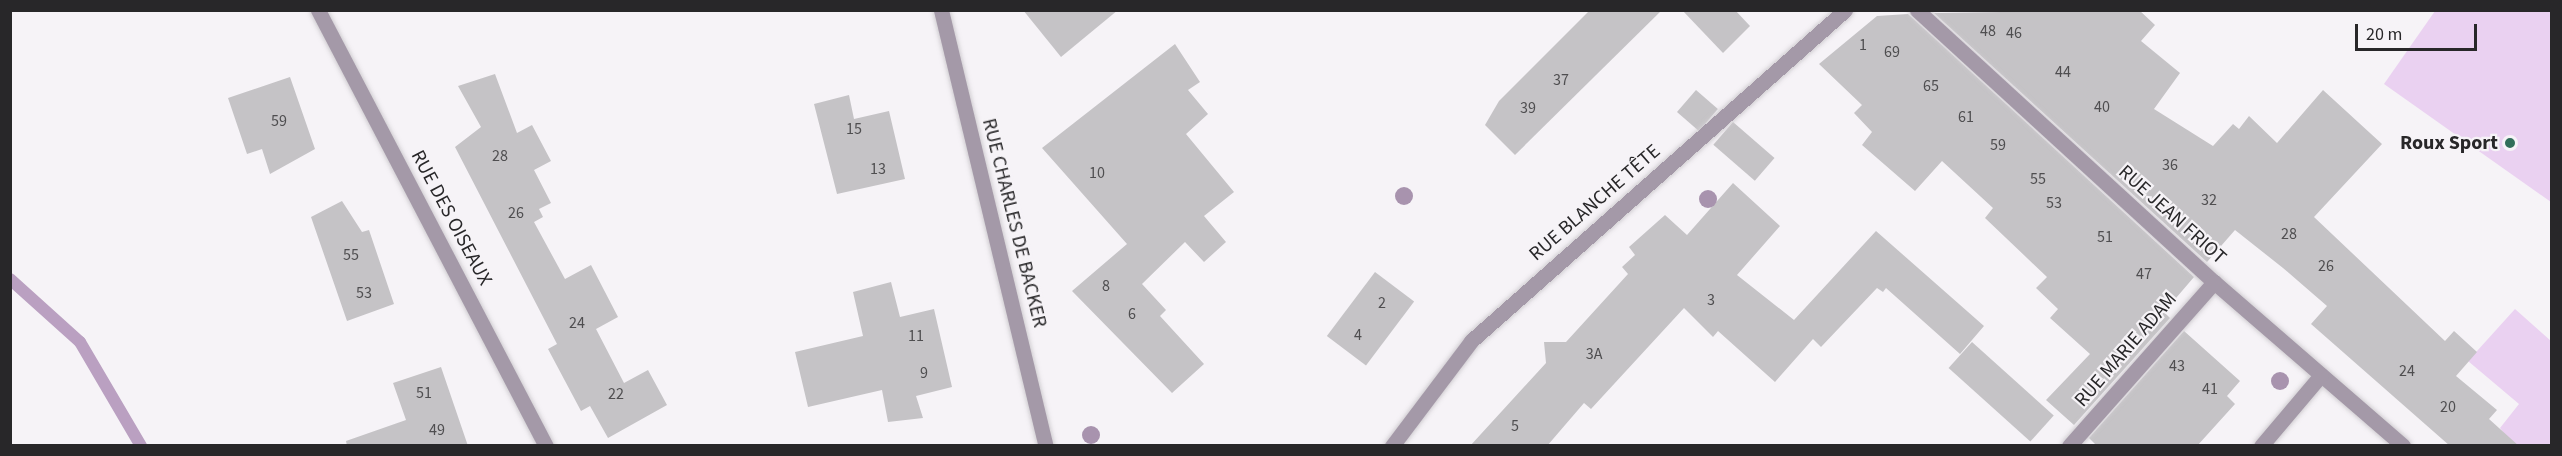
<!DOCTYPE html>
<html>
<head>
<meta charset="utf-8">
<style>
  body { margin:0 }
  #map { position:relative; width:2562px; height:456px; overflow:hidden; background:#f6f3f7; font-family:"Source Sans 3",sans-serif }
  div>[style] { position:absolute }
  .green>* { inset:0; background:#ead1f1 }
  .stream>* { height:12px; margin:-6px; padding:0 6px; transform-origin:6px; border-radius:6px; background:#baa0c1 }
  .building>* { inset:0; background:#c5c3c6; transform-origin:0 0 }
  .roads { filter:drop-shadow(0 0 2px #d1ced2) drop-shadow(0 0 2px #d1ced2) }
  .minor>* { height:15px; margin:-7.5px; padding:0 7.5px; transform-origin:7.5px; border-radius:7.5px; background:#a499a8 }
  .trees>* { width:18px; height:18px; margin:-9px; border-radius:50%; background:#a893ae }
  .dots>* { width:16px; height:16px; translate:-50% -50%; box-sizing:border-box; border:3px solid #f6f3f7; border-radius:50% }
  span { translate:-50% -50%; white-space:nowrap; text-align:center; line-height:1.15; -webkit-text-stroke:4.5px #f6f3f7; paint-order:stroke }
  .number-label { font-size:16px; color:#4f4e50 }
  .number-label span { -webkit-text-stroke-width:0 }
  .poi-label { font-size:20px; color:#282729; font-weight:700 }
  .right { translate:-100% -50%; text-align:right }
  .street-label { font-size:20px; color:#282729 }
  .frame { position:absolute; inset:0; border:12px solid #282729; pointer-events:none }
  .scale { position:absolute; left:2355px; top:24px; width:122px; height:27px; box-sizing:border-box; border:3px solid #282729; border-top:0; padding-left:8px; font-size:18px; line-height:21px; white-space:nowrap; color:#282729; -webkit-text-stroke:4px #f6f3f7; paint-order:stroke }
</style>
</head>
<body>
<div id="map">
  <div class="green">
    <i style="clip-path:polygon(2435px 11px,2551px 11px,2551px 202px,2384px 84px)"></i>
    <i style="clip-path:polygon(2515px 309px,2551px 341px,2551px 445px,2513px 445px,2500px 428px,2519px 404px,2468px 361px)"></i>
  </div>
  <div class="stream">
    <i style="left:10px;top:279px;width:94px;rotate:42deg"></i>
    <i style="left:80px;top:342px;width:121px;rotate:59.6deg"></i>
  </div>
  <div class="building">
    <i style="clip-path:polygon(1023px 10px,1118px 10px,1061px 57px)"></i>
    <i style="clip-path:polygon(1590px 10px,1662px 10px,1515px 155px,1485px 125px,1499px 101px)"></i>
    <i style="clip-path:polygon(1682px 10px,1735px 10px,1750px 26px,1723px 53px)"></i>
    <i style="clip-path:polygon(2139px 10px,2155px 25px,2141px 41px,2180px 73px,2154px 109px,2213px 146px,2233px 124px,2239px 129px,2249px 116px,2277px 143px,2323px 90px,2382px 144px,2314px 217px,2445px 341px,2454px 331px,2477px 352px,2456px 376px,2497px 410px,2489px 419px,2519px 446px,2450px 446px,2311px 324px,2327px 306px,2283px 268px,2235px 230px,2207px 262px,1934px 13px)"></i>
    <i style="clip-path:polygon(1908px 14px,2194px 277px,2164px 312px,2170px 318px,2074px 425px,2046px 400px,2090px 354px,2050px 318px,2058px 309px,2036px 288px,2047px 277px,1985px 218px,1993px 208px,1942px 161px,1915px 191px,1862px 145px,1872px 132px,1854px 113px,1862px 105px,1819px 64px,1877px 16px)"></i>
    <i style="clip-path:polygon(1175px 44px,1200px 82px,1188px 90px,1208px 114px,1186px 134px,1234px 192px,1204px 216px,1226px 242px,1204px 262px,1185px 242px,1142px 284px,1166px 310px,1160px 316px,1204px 364px,1172px 393px,1072px 291px,1127px 244px,1042px 148px)"></i>
    <i style="clip-path:polygon(495px 74px,517px 133px,532px 125px,551px 161px,534px 170px,551px 203px,539px 209px,543px 217px,534px 222px,565px 279px,591px 265px,618px 317px,596px 329px,624px 383px,648px 370px,667px 405px,608px 438px,590px 406px,581px 411px,548px 349px,557px 344px,455px 147px,481px 127px,458px 86px)"></i>
    <i style="clip-path:polygon(290px 77px,315px 149px,270px 174px,262px 149px,247px 154px,228px 98px)"></i>
    <i style="left:1696px;top:90px;width:29px;height:29px;rotate:41deg"></i>
    <i style="clip-path:polygon(849px 95px,854px 119px,889px 111px,905px 179px,837px 194px,814px 104px)"></i>
    <i style="left:1733px;top:122px;width:55px;height:30px;rotate:41deg"></i>
    <i style="clip-path:polygon(1733px 183px,1780px 226px,1737px 275px,1794px 320px,1876px 231px,1984px 326px,1960px 354px,1886px 288px,1883px 292px,1877px 288px,1821px 347px,1813px 339px,1775px 382px,1718px 331px,1713px 337px,1684px 308px,1591px 409px,1584px 403px,1547px 446px,1470px 446px,1546px 363px,1544px 342px,1566px 342px,1628px 274px,1622px 267px,1635px 255px,1629px 247px,1665px 215px,1687px 235px)"></i>
    <i style="clip-path:polygon(342px 201px,362px 232px,369px 230px,394px 304px,347px 321px,311px 217px)"></i>
    <i style="left:1375px;top:272px;width:49px;height:80px;rotate:37deg"></i>
    <i style="clip-path:polygon(891px 282px,900px 317px,934px 309px,952px 387px,916px 396px,923px 418px,888px 422px,882px 390px,808px 407px,795px 352px,863px 336px,853px 292px)"></i>
    <i style="clip-path:polygon(2184px 331px,2240px 381px,2227px 396px,2235px 404px,2197px 446px,2097px 446px,2089px 438px)"></i>
    <i style="left:1972px;top:342px;width:110px;height:35px;rotate:42deg"></i>
    <i style="clip-path:polygon(441px 367px,468px 446px,347px 446px,346px 441px,406px 420px,393px 383px)"></i>
  </div>
  <div class="roads">
    <div class="minor">
      <i style="left:318px;top:10px;width:492px;rotate:62.4deg"></i>
      <i style="left:941px;top:10px;width:448px;rotate:76.5deg"></i>
      <i style="left:1917px;top:10px;width:403px;rotate:42.5deg"></i>
      <i style="left:2214px;top:282px;width:250px;rotate:40.9deg"></i>
      <i style="left:1392px;top:446px;width:131px;rotate:-53deg"></i>
      <i style="left:1471px;top:341px;width:499px;rotate:-41.5deg"></i>
      <i style="left:2069px;top:446px;width:219px;rotate:-48.5deg"></i>
      <i style="left:2261px;top:446px;width:93px;rotate:-49.8deg"></i>
    </div>
  </div>
  <div class="trees">
    <i style="left:1404px;top:196px"></i>
    <i style="left:1708px;top:199px"></i>
    <i style="left:2280px;top:381px"></i>
    <i style="left:1091px;top:435px"></i>
  </div>
  <div class="dots">
    <i style="left:2510px;top:143px;background:#316e5a"></i>
  </div>
  <div class="number-label">
    <span style="left:1988px;top:31px">48</span>
    <span style="left:2014px;top:33px">46</span>
    <span style="left:1863px;top:45px">1</span>
    <span style="left:1892px;top:52px">69</span>
    <span style="left:2063px;top:72px">44</span>
    <span style="left:1561px;top:80px">37</span>
    <span style="left:1931px;top:86px">65</span>
    <span style="left:2102px;top:107px">40</span>
    <span style="left:1528px;top:108px">39</span>
    <span style="left:1966px;top:117px">61</span>
    <span style="left:279px;top:121px">59</span>
    <span style="left:854px;top:129px">15</span>
    <span style="left:1998px;top:145px">59</span>
    <span style="left:500px;top:156px">28</span>
    <span style="left:2170px;top:165px">36</span>
    <span style="left:878px;top:169px">13</span>
    <span style="left:1097px;top:173px">10</span>
    <span style="left:2038px;top:179px">55</span>
    <span style="left:2209px;top:200px">32</span>
    <span style="left:2054px;top:203px">53</span>
    <span style="left:516px;top:213px">26</span>
    <span style="left:2289px;top:234px">28</span>
    <span style="left:2105px;top:237px">51</span>
    <span style="left:351px;top:255px">55</span>
    <span style="left:2326px;top:266px">26</span>
    <span style="left:2144px;top:274px">47</span>
    <span style="left:1106px;top:286px">8</span>
    <span style="left:364px;top:293px">53</span>
    <span style="left:1711px;top:300px">3</span>
    <span style="left:1382px;top:303px">2</span>
    <span style="left:1132px;top:314px">6</span>
    <span style="left:577px;top:323px">24</span>
    <span style="left:1358px;top:335px">4</span>
    <span style="left:916px;top:336px">11</span>
    <span style="left:1594px;top:354px">3A</span>
    <span style="left:2177px;top:366px">43</span>
    <span style="left:2407px;top:371px">24</span>
    <span style="left:924px;top:373px">9</span>
    <span style="left:2210px;top:389px">41</span>
    <span style="left:424px;top:393px">51</span>
    <span style="left:616px;top:394px">22</span>
    <span style="left:2448px;top:407px">20</span>
    <span style="left:1515px;top:426px">5</span>
    <span style="left:437px;top:430px">49</span>
  </div>
  <div class="poi-label">
    <span class="right" style="left:2498px;top:143px">Roux Sport</span>
  </div>
  <div class="street-label">
    <span style="left:1595px;top:203px;rotate:-41deg">RUE BLANCHE TÊTE</span>
    <span style="left:2172px;top:215px;rotate:42deg">RUE JEAN FRIOT</span>
    <span style="left:451px;top:218px;rotate:62deg">RUE DES OISEAUX</span>
    <span style="left:1014px;top:223px;rotate:76deg">RUE CHARLES DE BACKER</span>
    <span style="left:2126px;top:350px;rotate:-49deg">RUE MARIE ADAM</span>
  </div>
  <div class="frame"></div>
  <div class="scale">20 m</div>
</div>
</body>
</html>
